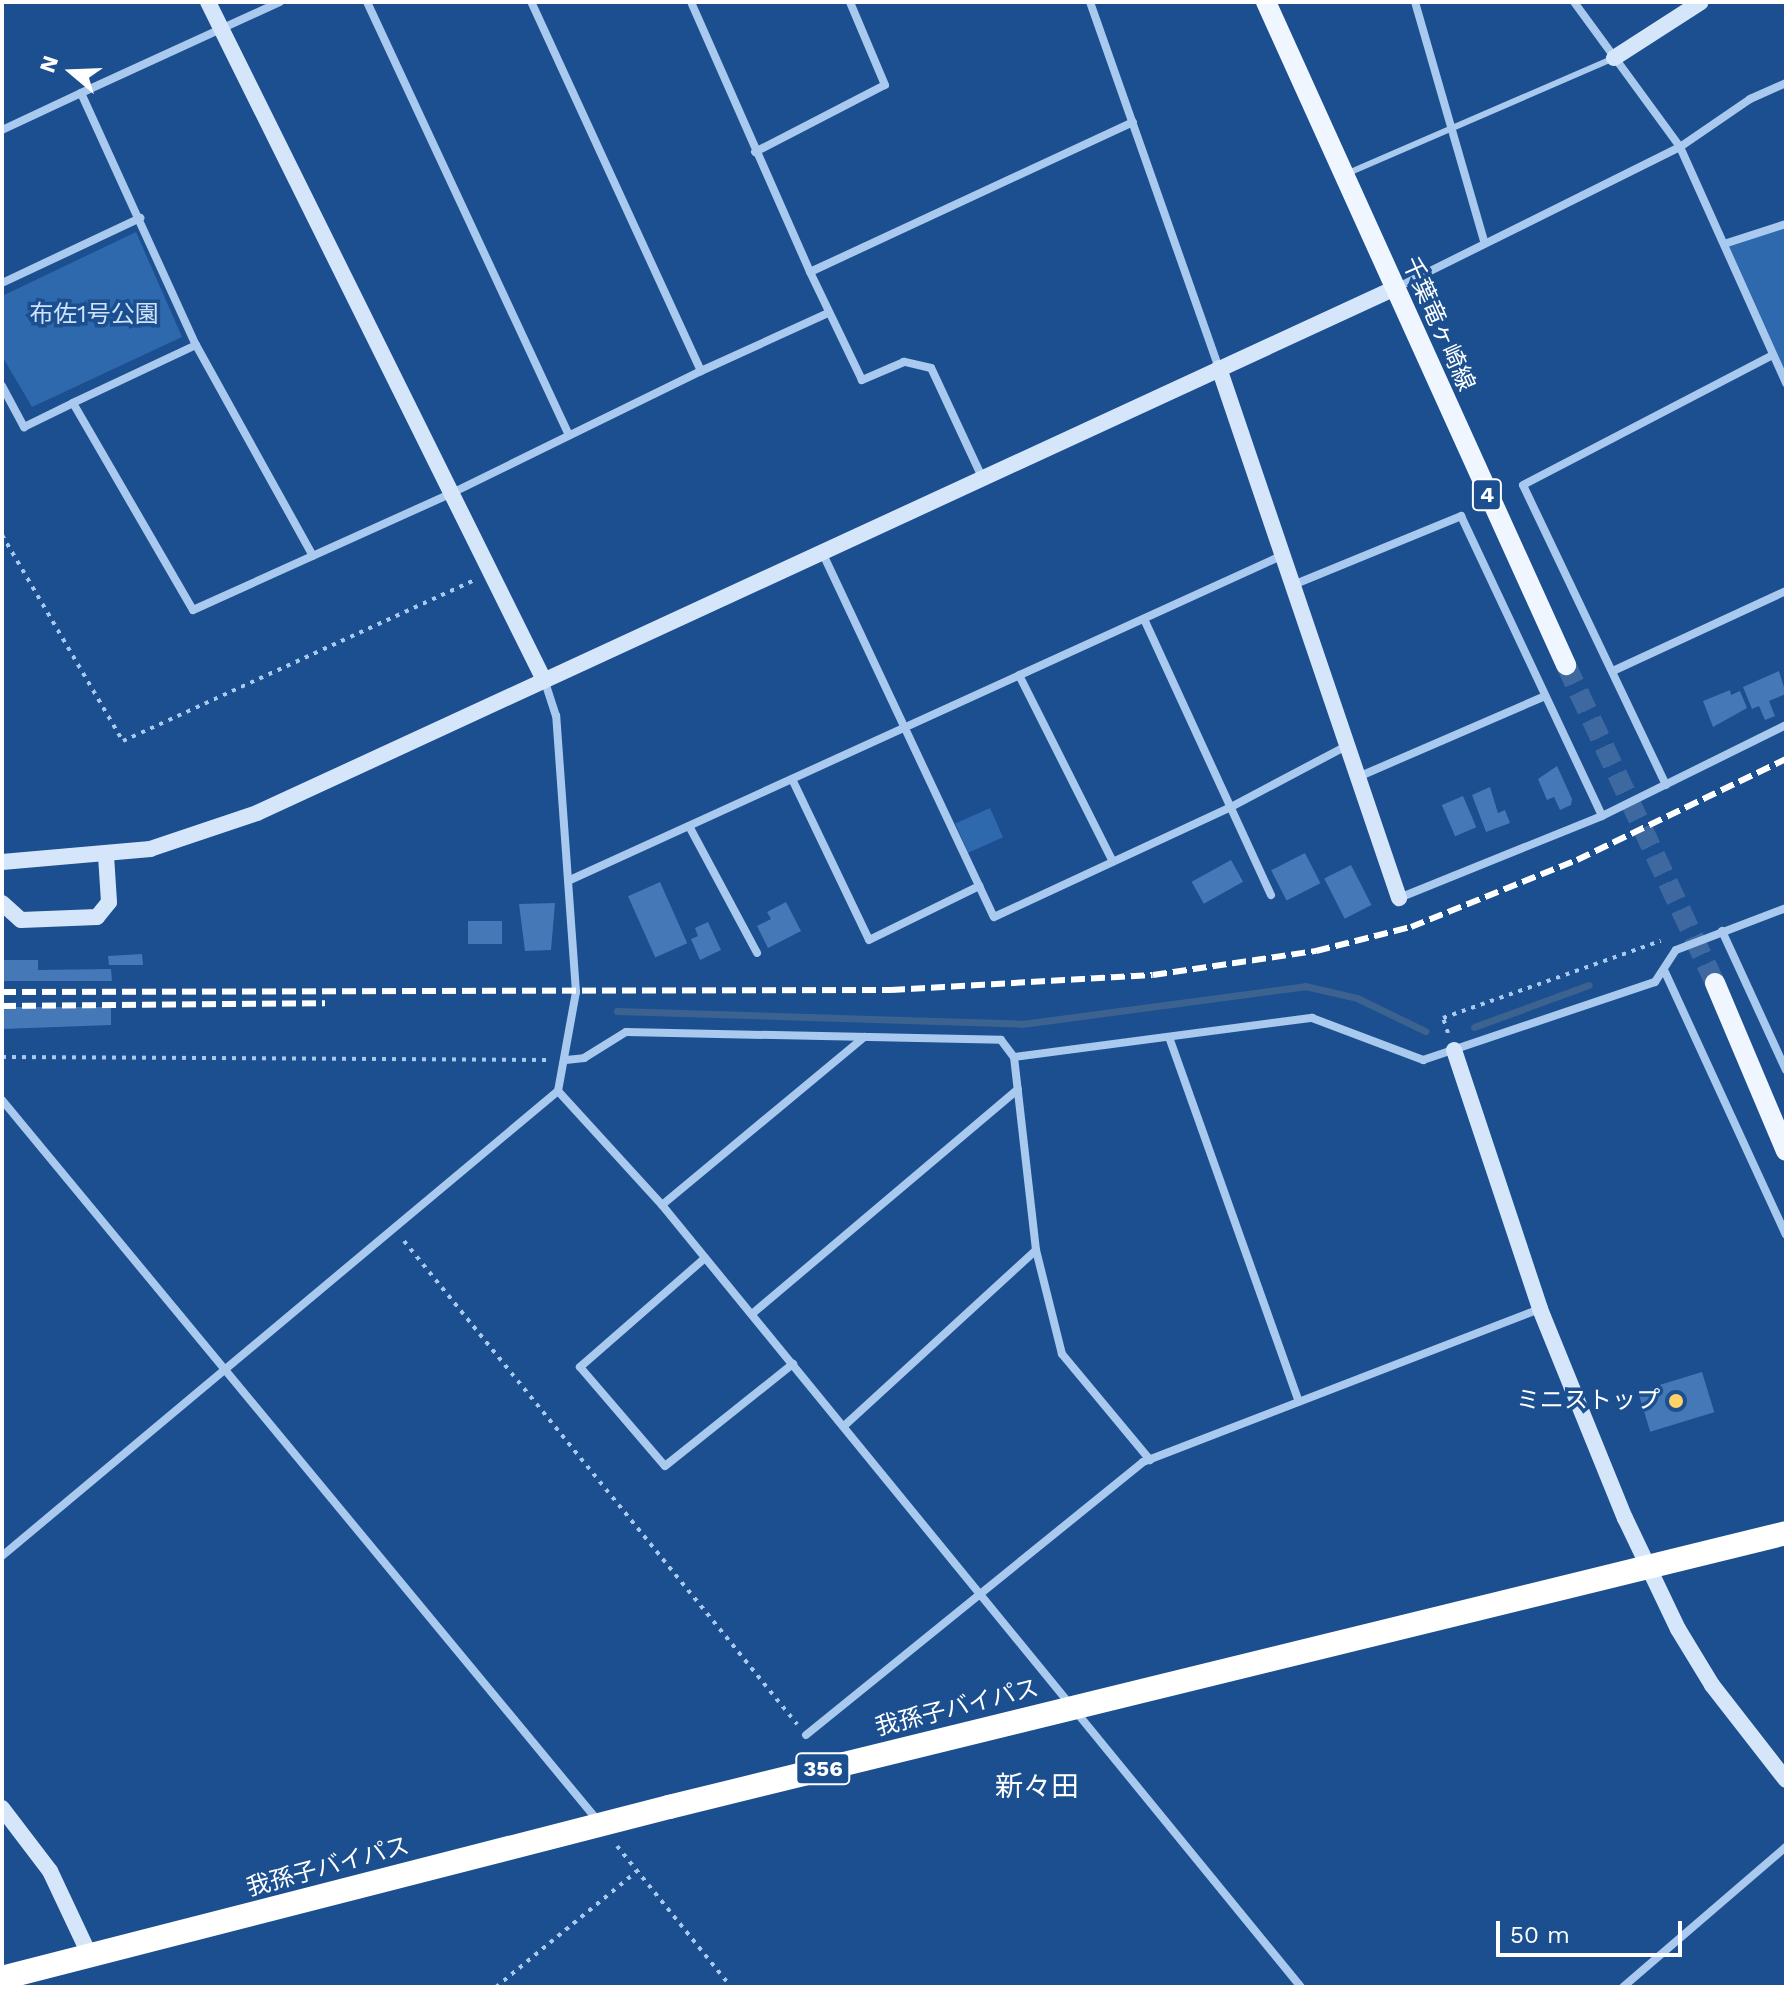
<!DOCTYPE html>
<html>
<head>
<meta charset="utf-8">
<style>
  body { margin:0 }
  #map { position:relative; width:1788px; height:1989px; overflow:hidden; background:#1b4f8f; font-family:"Work Sans","Noto Sans JP",sans-serif }
  div>[style] { position:absolute }
  .green>* { inset:0; background:#2e69ad; transform-origin:0 0 }
  .stream>* { height:7px; margin:-3.5px; padding:0 3.5px; transform-origin:3.5px; border-radius:3.5px; background:#3c6290 }
  .building>* { inset:0; background:#4478b7; transform-origin:0 0 }
  .primary-tunnel>* { height:20px; margin-top:-10px; transform-origin:0; background:repeating-linear-gradient(90deg,#3d69a0 0 20px,transparent 0 30px) }
  .path>* { height:4px; margin-top:-2px; transform-origin:0; background:repeating-linear-gradient(90deg,#a9c9ee 0 4px,transparent 0 10px) }
  .lane>* { height:6px; margin:-3px; padding:0 3px; transform-origin:3px; border-radius:3px; background:#a9c9ee }
  .street>* { height:8px; margin:-4px; padding:0 4px; transform-origin:4px; border-radius:4px; background:#a9c9ee }
  .secondary>* { height:16px; margin:-8px; padding:0 8px; transform-origin:8px; border-radius:8px; background:#d6e6fa }
  .primary>* { height:20px; margin:-10px; padding:0 10px; transform-origin:10px; border-radius:10px; background:#f0f6ff }
  .highway>* { height:24px; margin:-12px; padding:0 12px; transform-origin:12px; border-radius:12px; background:#fff }
  .rail>* { height:6px; margin-top:-3px; transform-origin:0; background:repeating-linear-gradient(90deg,#fff 0 14px,transparent 0 20px) }
  .dots>* { width:22px; height:22px; translate:-50% -50%; box-sizing:border-box; border:4px solid #1b4f8f; border-radius:50% }
  span { translate:-50% -50%; white-space:nowrap; text-align:center; line-height:1.15; -webkit-text-stroke:7px #1b4f8f; paint-order:stroke }
  .shield-label span { padding:2px 6px; background:#1b4f8f; border:2px solid; border-radius:6px; -webkit-text-stroke-width:0 }
  .shield-label { font-size:22px; color:#fff; font-weight:700 }
  .park-label { font-size:24px; color:#cfe3fa }
  .street-label { font-size:24px; color:#fff }
  .poi-label { font-size:24px; color:#fff }
  .right { translate:-100% -50%; text-align:right }
  .quarter-label { font-size:28px; color:#fff }
  .frame { position:absolute; inset:0; border:4px solid #fff; pointer-events:none }
  .north { position:absolute; left:32px; top:32px; width:80px; height:80px; -webkit-text-stroke:6px #1b4f8f; paint-order:stroke; rotate:289deg; font-size:22px; font-weight:700; line-height:32px; text-align:center; color:#fff }
  .north::after { content:''; display:block; margin:auto; width:28px; height:36px; background:#fff; clip-path:polygon(50% 0,100% 100%,50% 72%,0 100%) }
  .scale { position:absolute; left:1496px; top:1921px; width:186px; height:36px; box-sizing:border-box; border:4px solid #fff; border-top:0; padding-left:10px; font-size:24px; line-height:28px; white-space:nowrap; color:#fff; -webkit-text-stroke:6px #1b4f8f; paint-order:stroke }
</style>
</head>
<body>
<div id="map">
  <div class="green">
    <i style="clip-path:polygon(1786px 224px,1786px 383px,1727px 243px)"></i>
    <i style="clip-path:polygon(136px 232px,182px 337px,32px 407px,2px 356px,2px 296px)"></i>
    <i style="left:990px;top:808px;width:32px;height:38px;rotate:66deg"></i>
  </div>
  <div class="stream">
    <i style="left:617px;top:1011px;width:405px;rotate:1.8deg"></i>
    <i style="left:1022px;top:1024px;width:286px;rotate:-7.6deg"></i>
    <i style="left:1305px;top:986px;width:53px;rotate:13deg"></i>
    <i style="left:1357px;top:998px;width:76px;rotate:25.9deg"></i>
    <i style="left:1474px;top:1027px;width:122px;rotate:-20.1deg"></i>
  </div>
  <div class="building">
    <i style="clip-path:polygon(1779px 671px,1786px 694px,1769px 701px,1775px 716px,1765px 720px,1759px 706px,1752px 709px,1743px 687px)"></i>
    <i style="clip-path:polygon(1730px 690px,1731px 695px,1740px 691px,1747px 708px,1713px 727px,1703px 701px)"></i>
    <i style="clip-path:polygon(1557px 766px,1572px 799px,1571px 805px,1560px 810px,1554px 797px,1547px 800px,1538px 779px)"></i>
    <i style="clip-path:polygon(1490px 787px,1498px 813px,1505px 810px,1510px 823px,1486px 832px,1472px 795px)"></i>
    <i style="left:1463px;top:796px;width:34px;height:23px;rotate:67deg"></i>
    <i style="left:1305px;top:853px;width:34px;height:38px;rotate:63deg"></i>
    <i style="left:1231px;top:860px;width:25px;height:45px;rotate:61deg"></i>
    <i style="left:1351px;top:865px;width:45px;height:30px;rotate:63deg"></i>
    <i style="left:660px;top:882px;width:67px;height:35px;rotate:66deg"></i>
    <i style="clip-path:polygon(786px 902px,801px 931px,768px 948px,757px 926px,771px 919px,767px 912px)"></i>
    <i style="clip-path:polygon(555px 903px,551px 950px,525px 951px,519px 904px)"></i>
    <i style="left:468px;top:921px;width:34px;height:23px"></i>
    <i style="clip-path:polygon(708px 922px,721px 950px,700px 960px,691px 939px,698px 936px,695px 928px)"></i>
    <i style="clip-path:polygon(142px 954px,143px 965px,109px 965px,108px 956px)"></i>
    <i style="clip-path:polygon(2px 960px,38px 960px,38px 970px,111px 969px,112px 981px,2px 981px)"></i>
    <i style="clip-path:polygon(2px 1007px,111px 1007px,111px 1025px,2px 1029px)"></i>
    <i style="left:1702px;top:1372px;width:42px;height:67px;rotate:73deg"></i>
  </div>
  <div class="primary-tunnel">
    <i style="left:1566px;top:665px;width:351px;rotate:64.9deg"></i>
  </div>
  <div class="path">
    <i style="left:2px;top:535px;width:239px;rotate:59.6deg"></i>
    <i style="left:123px;top:741px;width:387px;rotate:-24.6deg"></i>
    <i style="left:1448px;top:1033px;width:16px;rotate:-108deg"></i>
    <i style="left:1443px;top:1018px;width:231px;rotate:-19.5deg"></i>
    <i style="left:2px;top:1057px;width:546px;rotate:0.31deg"></i>
    <i style="left:404px;top:1241px;width:623px;rotate:50.87deg"></i>
    <i style="left:617px;top:1846px;width:181px;rotate:51deg"></i>
    <i style="left:496px;top:1987px;width:181px;rotate:-39.4deg"></i>
  </div>
  <div class="lane">
    <i style="left:1346px;top:174px;width:292px;rotate:-23.4deg"></i>
  </div>
  <div class="street">
    <i style="left:367px;top:2px;width:478px;rotate:65deg"></i>
    <i style="left:691px;top:2px;width:295px;rotate:66.2deg"></i>
    <i style="left:1090px;top:2px;width:388px;rotate:70.6deg"></i>
    <i style="left:1415px;top:2px;width:249px;rotate:73.9deg"></i>
    <i style="left:1574px;top:2px;width:180px;rotate:53.8deg"></i>
    <i style="left:1680px;top:147px;width:259px;rotate:65.8deg"></i>
    <i style="left:81px;top:93px;width:219px;rotate:-24.6deg"></i>
    <i style="left:2px;top:130px;width:87px;rotate:-25.1deg"></i>
    <i style="left:81px;top:93px;width:277px;rotate:65.5deg"></i>
    <i style="left:196px;top:345px;width:136px;rotate:154.8deg"></i>
    <i style="left:755px;top:152px;width:146px;rotate:-27.3deg"></i>
    <i style="left:885px;top:85px;width:90px;rotate:-112.9deg"></i>
    <i style="left:1727px;top:243px;width:62px;rotate:-17.9deg"></i>
    <i style="left:2px;top:283px;width:153px;rotate:-25.2deg"></i>
    <i style="left:1398px;top:287px;width:315px;rotate:-26.4deg"></i>
    <i style="left:1680px;top:147px;width:85px;rotate:-34.4deg"></i>
    <i style="left:1750px;top:99px;width:39px;rotate:-24deg"></i>
    <i style="left:196px;top:345px;width:241px;rotate:61deg"></i>
    <i style="left:701px;top:371px;width:140px;rotate:-24.5deg"></i>
    <i style="left:2px;top:386px;width:47px;rotate:61.8deg"></i>
    <i style="left:24px;top:427px;width:55px;rotate:-26.1deg"></i>
    <i style="left:73px;top:403px;width:239px;rotate:59.9deg"></i>
    <i style="left:193px;top:610px;width:284px;rotate:-24.3deg"></i>
    <i style="left:452px;top:493px;width:277px;rotate:-26.1deg"></i>
    <i style="left:701px;top:371px;width:406px;rotate:-114.7deg"></i>
    <i style="left:981px;top:475px;width:118px;rotate:-115deg"></i>
    <i style="left:931px;top:368px;width:28px;rotate:-167deg"></i>
    <i style="left:904px;top:362px;width:46px;rotate:156.8deg"></i>
    <i style="left:862px;top:380px;width:120px;rotate:-115.7deg"></i>
    <i style="left:810px;top:272px;width:356px;rotate:-24.9deg"></i>
    <i style="left:822px;top:552px;width:403px;rotate:64.8deg"></i>
    <i style="left:994px;top:917px;width:261px;rotate:-24.9deg"></i>
    <i style="left:1231px;top:807px;width:130px;rotate:-27.9deg"></i>
    <i style="left:1293px;top:585px;width:182px;rotate:-22.3deg"></i>
    <i style="left:1461px;top:516px;width:331px;rotate:64.8deg"></i>
    <i style="left:1144px;top:619px;width:304px;rotate:65.3deg"></i>
    <i style="left:1615px;top:670px;width:188px;rotate:-24.8deg"></i>
    <i style="left:1019px;top:675px;width:209px;rotate:63.3deg"></i>
    <i style="left:1358px;top:777px;width:204px;rotate:-23.4deg"></i>
    <i style="left:792px;top:779px;width:178px;rotate:64.4deg"></i>
    <i style="left:869px;top:940px;width:123px;rotate:-26.1deg"></i>
    <i style="left:1666px;top:785px;width:332px;rotate:-115.5deg"></i>
    <i style="left:1523px;top:485px;width:280px;rotate:-27.5deg"></i>
    <i style="left:689px;top:826px;width:144px;rotate:61.8deg"></i>
    <i style="left:570px;top:880px;width:781px;rotate:-24.5deg"></i>
    <i style="left:1399px;top:898px;width:219px;rotate:-22deg"></i>
    <i style="left:1602px;top:816px;width:205px;rotate:-26.3deg"></i>
    <i style="left:1722px;top:931px;width:153px;rotate:65.3deg"></i>
    <i style="left:1665px;top:972px;width:289px;rotate:65.3deg"></i>
    <i style="left:1169px;top:1037px;width:387px;rotate:70.4deg"></i>
    <i style="left:566px;top:1060px;width:18px;rotate:-6deg"></i>
    <i style="left:584px;top:1058px;width:49px;rotate:-31.8deg"></i>
    <i style="left:626px;top:1032px;width:375px;rotate:1.2deg"></i>
    <i style="left:1001px;top:1040px;width:21px;rotate:53deg"></i>
    <i style="left:1014px;top:1057px;width:301px;rotate:-7.5deg"></i>
    <i style="left:1312px;top:1018px;width:119px;rotate:20.7deg"></i>
    <i style="left:1423px;top:1060px;width:245px;rotate:-18.6deg"></i>
    <i style="left:1655px;top:982px;width:38px;rotate:-57deg"></i>
    <i style="left:1676px;top:950px;width:118px;rotate:-20.9deg"></i>
    <i style="left:558px;top:1091px;width:154px;rotate:47.6deg"></i>
    <i style="left:662px;top:1205px;width:1010px;rotate:50.75deg"></i>
    <i style="left:2px;top:1100px;width:935px;rotate:50.42deg"></i>
    <i style="left:662px;top:1205px;width:263px;rotate:-39.7deg"></i>
    <i style="left:1036px;top:1250px;width:107px;rotate:76deg"></i>
    <i style="left:1062px;top:1354px;width:138px;rotate:50.3deg"></i>
    <i style="left:705px;top:1258px;width:166px;rotate:138.9deg"></i>
    <i style="left:580px;top:1367px;width:130px;rotate:49.4deg"></i>
    <i style="left:665px;top:1466px;width:164px;rotate:-38.6deg"></i>
    <i style="left:752px;top:1314px;width:348px;rotate:-40.2deg"></i>
    <i style="left:844px;top:1426px;width:260px;rotate:-42.5deg"></i>
    <i style="left:1036px;top:1250px;width:194px;rotate:-96.5deg"></i>
    <i style="left:2px;top:1556px;width:725px;rotate:-39.91deg"></i>
    <i style="left:558px;top:1091px;width:101px;rotate:-79.7deg"></i>
    <i style="left:576px;top:992px;width:277px;rotate:-94.1deg"></i>
    <i style="left:556px;top:716px;width:38px;rotate:-108deg"></i>
    <i style="left:806px;top:1735px;width:434px;rotate:-39deg"></i>
    <i style="left:1143px;top:1462px;width:425px;rotate:-21.1deg"></i>
    <i style="left:1623px;top:1987px;width:215px;rotate:-40.7deg"></i>
  </div>
  <div class="secondary">
    <i style="left:208px;top:2px;width:757px;rotate:63.64deg"></i>
    <i style="left:1614px;top:58px;width:103px;rotate:-32.8deg"></i>
    <i style="left:1219px;top:368px;width:560px;rotate:71.24deg"></i>
    <i style="left:2px;top:862px;width:149px;rotate:-5deg"></i>
    <i style="left:150px;top:849px;width:113px;rotate:-18.6deg"></i>
    <i style="left:257px;top:813px;width:1251px;rotate:-24.76deg"></i>
    <i style="left:2px;top:903px;width:25px;rotate:42deg"></i>
    <i style="left:21px;top:920px;width:76px;rotate:-2.3deg"></i>
    <i style="left:97px;top:917px;width:19px;rotate:-51deg"></i>
    <i style="left:109px;top:902px;width:47px;rotate:-93.7deg"></i>
    <i style="left:1454px;top:1050px;width:273px;rotate:71.6deg"></i>
    <i style="left:1540px;top:1309px;width:226px;rotate:67.9deg"></i>
    <i style="left:1625px;top:1518px;width:123px;rotate:64.5deg"></i>
    <i style="left:1678px;top:1629px;width:66px;rotate:58.7deg"></i>
    <i style="left:1712px;top:1685px;width:120px;rotate:52.1deg"></i>
    <i style="left:2px;top:1808px;width:79px;rotate:52.7deg"></i>
    <i style="left:50px;top:1871px;width:96px;rotate:64.8deg"></i>
  </div>
  <div class="primary">
    <i style="left:1266px;top:2px;width:728px;rotate:65.65deg"></i>
    <i style="left:1715px;top:983px;width:182px;rotate:67.1deg"></i>
  </div>
  <div class="highway">
    <i style="left:2px;top:1978px;width:689px;rotate:-14.38deg"></i>
    <i style="left:669px;top:1807px;width:1150px;rotate:-13.78deg"></i>
  </div>
  <div class="rail">
    <i style="left:2px;top:992px;width:889px;rotate:-0.13deg"></i>
    <i style="left:891px;top:990px;width:262px;rotate:-3.3deg"></i>
    <i style="left:1153px;top:975px;width:165px;rotate:-8.4deg"></i>
    <i style="left:1316px;top:951px;width:98px;rotate:-14.2deg"></i>
    <i style="left:1411px;top:927px;width:179px;rotate:-22deg"></i>
    <i style="left:1577px;top:860px;width:232px;rotate:-25.8deg"></i>
    <i style="left:2px;top:1006px;width:323px;rotate:-0.5deg"></i>
  </div>
  <div class="dots">
    <i style="left:1676px;top:1401px;background:#ffd166"></i>
  </div>
  <div class="shield-label">
    <span style="left:1487px;top:495px">4</span>
    <span style="left:823px;top:1769px">356</span>
  </div>
  <div class="park-label">
    <span style="left:94px;top:315px">布佐1号公園</span>
  </div>
  <div class="street-label">
    <span style="left:1438px;top:324px;rotate:66deg">千葉竜ヶ崎線</span>
    <span style="left:957px;top:1708px;rotate:-14deg">我孫子バイパス</span>
    <span style="left:328px;top:1867px;rotate:-15deg">我孫子バイパス</span>
  </div>
  <div class="poi-label">
    <span class="right" style="left:1660px;top:1401px">ミニストップ</span>
  </div>
  <div class="quarter-label">
    <span style="left:1037px;top:1787px">新々田</span>
  </div>
  <div class="frame"></div>
  <div class="north">N</div>
  <div class="scale">50 m</div>
</div>
</body>
</html>
